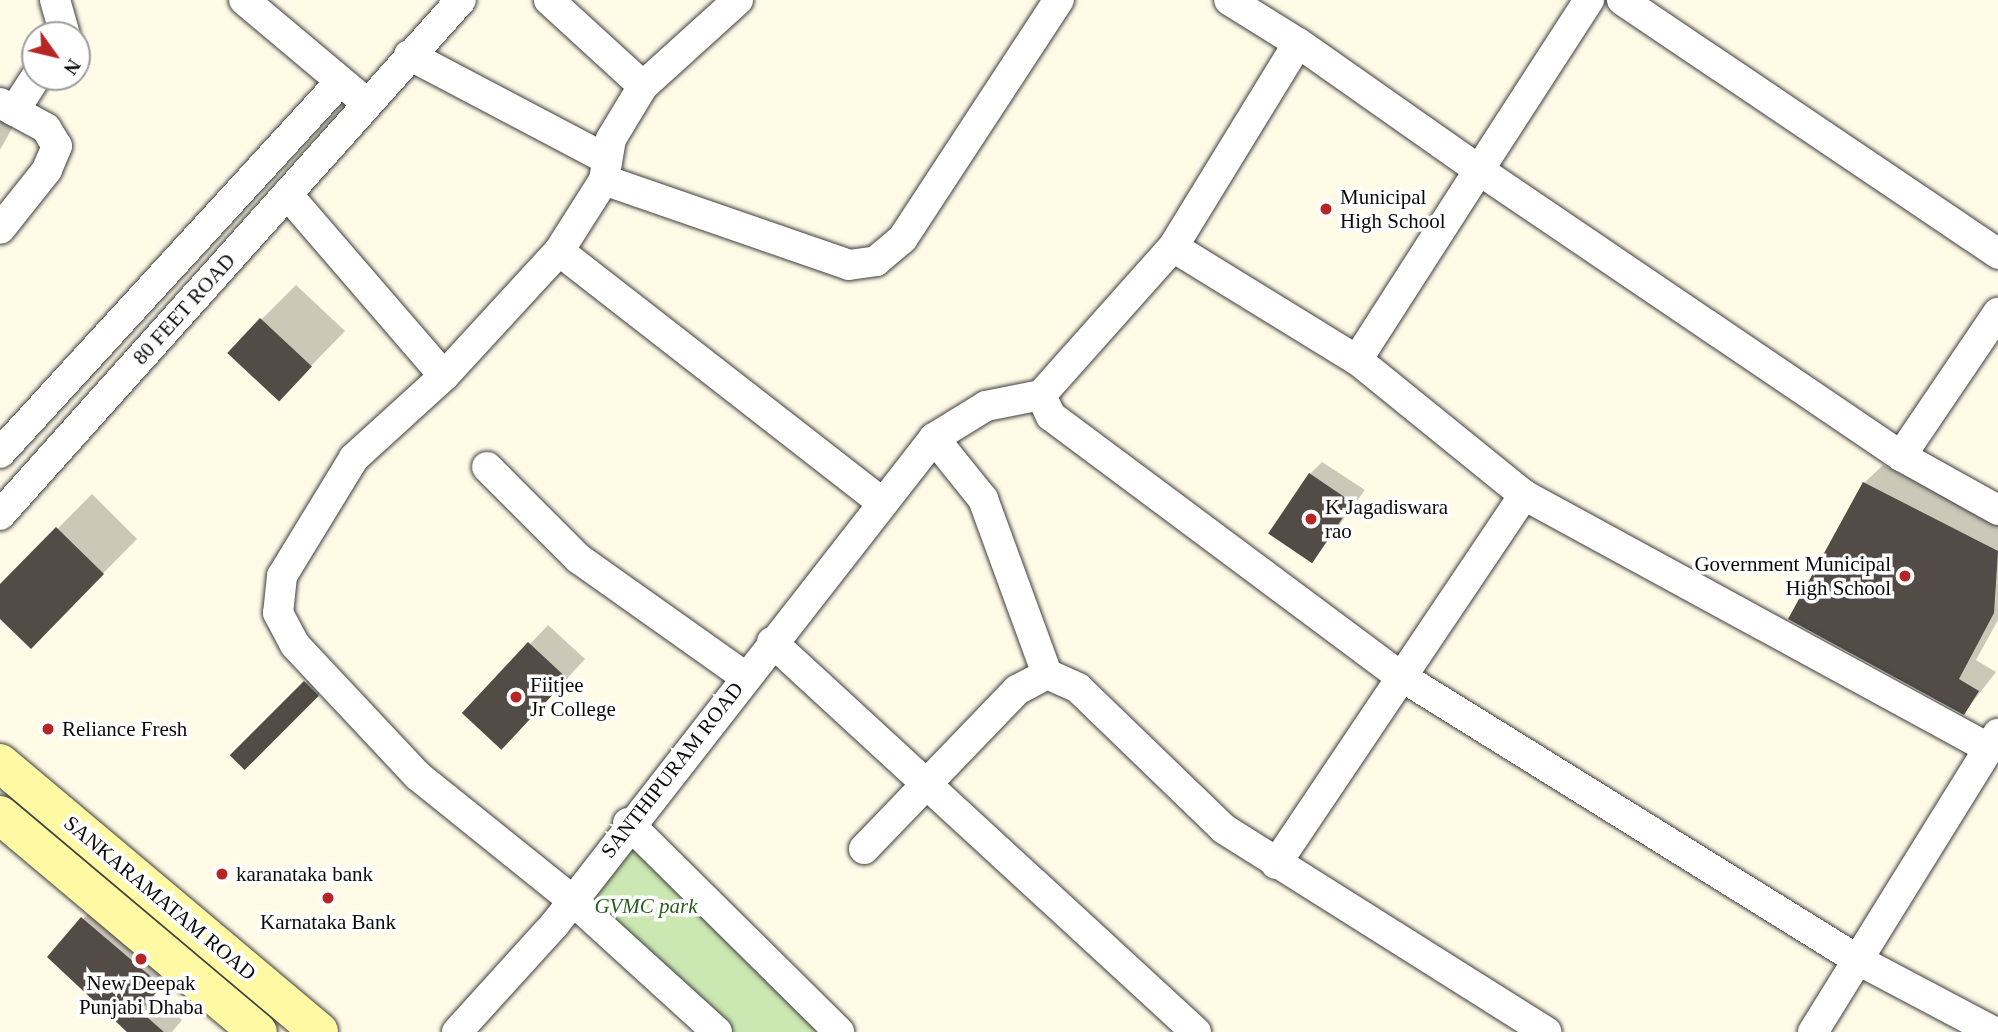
<!DOCTYPE html>
<html>
<head>
<meta charset="utf-8">
<style>
  body { margin:0 }
  #map { position:relative; width:1998px; height:1032px; overflow:hidden; background:#fffbe7; font-family:Georgia,serif }
  div>[style] { position:absolute }
  .green>* { inset:0; background:#cbe7b2 }
  .shadow>* { inset:0; background:#0003; transform-origin:0 0 }
  .building>* { inset:0; background:#524b46; transform-origin:0 0 }
  .roads { filter:drop-shadow(0 0 2px #3d3d3d) drop-shadow(0 0 2px #3d3d3d) }
  .minor>* { height:30px; margin:-15px; padding:0 15px; transform-origin:15px; border-radius:15px; background:#fff }
  .secondary>* { height:38px; margin:-19px; padding:0 19px; transform-origin:19px; border-radius:19px; background:#fef9a2 }
  .dots>* { width:19px; height:19px; translate:-50% -50%; box-sizing:border-box; border:4px solid #fff; border-radius:50% }
  span { translate:-50% -50%; white-space:nowrap; text-align:center; line-height:1.15; -webkit-text-stroke:7px #fff; paint-order:stroke }
  .poi-label { font-size:21px; color:#0a0a0a }
  .left { translate:0 -50%; text-align:left }
  .right { translate:-100% -50%; text-align:right }
  .street-label { font-size:21px; color:#0a0a0a }
  .park-label { font-size:21px; color:#275f1d; font-style:italic }
  .north { position:absolute; left:21px; top:21px; width:70px; height:70px; box-sizing:border-box; background:#fff; border:2px solid #9d9d9d; border-radius:50%; rotate:124deg; font-size:19px; font-weight:700; line-height:28px; text-align:center; color:#0a0a0a }
  .north::after { content:''; display:block; margin:auto; width:24px; height:32px; background:#b62625; clip-path:polygon(50% 0,100% 100%,50% 72%,0 100%) }
</style>
</head>
<body>
<div id="map">
  <div class="green">
    <i style="clip-path:polygon(628px 823px,839px 1032px,717px 1032px,572px 900px)"></i>
  </div>
  <div class="shadow">
    <i style="clip-path:polygon(0 107px,19px 116px,0 150px)"></i>
    <i style="clip-path:polygon(296px 285px,345px 331px,279px 399px,261px 320px)"></i>
    <i style="clip-path:polygon(1322px 462px,1365px 490px,1312px 562px,1310px 474px)"></i>
    <i style="clip-path:polygon(1883px 465px,1998px 523px,1998px 620px,1976px 660px,1996px 672px,1964px 713px,1864px 483px)"></i>
    <i style="clip-path:polygon(92px 494px,137px 539px,31px 646px,0 616px,0 587px)"></i>
    <i style="clip-path:polygon(548px 625px,585px 659px,503px 748px,530px 644px)"></i>
    <i style="left:318px;top:670px;width:18px;height:121px;rotate:45deg"></i>
    <i style="clip-path:polygon(98px 904px,176px 970px,154px 995px,182px 1020px,172px 1032px,129px 1032px,83px 919px)"></i>
  </div>
  <div class="building">
    <i style="left:260px;top:318px;width:71px;height:48px;rotate:43deg"></i>
    <i style="left:1309px;top:473px;width:53px;height:73px;rotate:34deg"></i>
    <i style="clip-path:polygon(1863px 482px,1998px 551px,1994px 613px,1959px 679px,1979px 691px,1964px 715px,1788px 619px)"></i>
    <i style="clip-path:polygon(56px 527px,104px 574px,31px 649px,0 619px,0 584px)"></i>
    <i style="left:528px;top:642px;width:54px;height:97px;rotate:43deg"></i>
    <i style="left:304px;top:681px;width:21px;height:105px;rotate:45deg"></i>
    <i style="clip-path:polygon(81px 917px,162px 986px,140px 1011px,164px 1032px,127px 1032px,47px 957px)"></i>
  </div>
  <div class="roads">
    <div class="minor">
      <i style="left:55px;top:0;width:36px;rotate:74deg"></i>
      <i style="left:244px;top:0;width:146px;rotate:40deg"></i>
      <i style="left:549px;top:0;width:127px;rotate:42.5deg"></i>
      <i style="left:738px;top:0;width:128px;rotate:137.8deg"></i>
      <i style="left:643px;top:86px;width:62px;rotate:121.1deg"></i>
      <i style="left:611px;top:139px;width:42px;rotate:99.7deg"></i>
      <i style="left:604px;top:180px;width:84px;rotate:122.4deg"></i>
      <i style="left:559px;top:251px;width:410px;rotate:37.9deg"></i>
      <i style="left:1589px;top:0;width:202px;rotate:122.9deg"></i>
      <i style="left:1479px;top:170px;width:510px;rotate:34.13deg"></i>
      <i style="left:1901px;top:456px;width:173px;rotate:-55.9deg"></i>
      <i style="left:1622px;top:0;width:454px;rotate:34deg"></i>
      <i style="left:409px;top:55px;width:221px;rotate:27.8deg"></i>
      <i style="left:0;top:103px;width:52px;rotate:28.5deg"></i>
      <i style="left:46px;top:128px;width:21px;rotate:59deg"></i>
      <i style="left:57px;top:146px;width:26px;rotate:113deg"></i>
      <i style="left:47px;top:170px;width:75px;rotate:128.5deg"></i>
      <i style="left:14px;top:111px;width:40px;rotate:-57.1deg"></i>
      <i style="left:604px;top:180px;width:259px;rotate:19.1deg"></i>
      <i style="left:849px;top:265px;width:27px;rotate:-8deg"></i>
      <i style="left:876px;top:261px;width:35px;rotate:-40deg"></i>
      <i style="left:903px;top:238px;width:285px;rotate:-56.8deg"></i>
      <i style="left:287px;top:194px;width:240px;rotate:49.2deg"></i>
      <i style="left:1173px;top:247px;width:216px;rotate:31.6deg"></i>
      <i style="left:559px;top:251px;width:170px;rotate:132.6deg"></i>
      <i style="left:444px;top:376px;width:122px;rotate:137.7deg"></i>
      <i style="left:354px;top:458px;width:138px;rotate:121.4deg"></i>
      <i style="left:282px;top:576px;width:37px;rotate:96deg"></i>
      <i style="left:278px;top:613px;width:36px;rotate:62deg"></i>
      <i style="left:295px;top:645px;width:180px;rotate:46.8deg"></i>
      <i style="left:418px;top:776px;width:198px;rotate:38.8deg"></i>
      <i style="left:572px;top:900px;width:196px;rotate:42.3deg"></i>
      <i style="left:1041px;top:395px;width:23px;rotate:65deg"></i>
      <i style="left:1051px;top:416px;width:434px;rotate:36.7deg"></i>
      <i style="left:1399px;top:675px;width:540px;rotate:31.84deg"></i>
      <i style="left:1858px;top:960px;width:154px;rotate:27.9deg"></i>
      <i style="left:934px;top:438px;width:78px;rotate:51.2deg"></i>
      <i style="left:983px;top:499px;width:186px;rotate:69.9deg"></i>
      <i style="left:0;top:453px;width:503px;rotate:-47.5deg"></i>
      <i style="left:1901px;top:456px;width:111px;rotate:29.1deg"></i>
      <i style="left:487px;top:467px;width:130px;rotate:45deg"></i>
      <i style="left:579px;top:559px;width:202px;rotate:35.3deg"></i>
      <i style="left:1524px;top:495px;width:531px;rotate:28.59deg"></i>
      <i style="left:0;top:515px;width:691px;rotate:-48.17deg"></i>
      <i style="left:772px;top:642px;width:576px;rotate:42.61deg"></i>
      <i style="left:628px;top:823px;width:297px;rotate:44.7deg"></i>
      <i style="left:864px;top:849px;width:221px;rotate:-46.1deg"></i>
      <i style="left:1017px;top:690px;width:34px;rotate:-28deg"></i>
      <i style="left:1047px;top:674px;width:34px;rotate:24deg"></i>
      <i style="left:1078px;top:688px;width:203px;rotate:44deg"></i>
      <i style="left:1224px;top:829px;width:381px;rotate:32.2deg"></i>
      <i style="left:1276px;top:864px;width:445px;rotate:-56.1deg"></i>
      <i style="left:1524px;top:495px;width:215px;rotate:-141deg"></i>
      <i style="left:1357px;top:360px;width:226px;rotate:-57.3deg"></i>
      <i style="left:1479px;top:170px;width:221px;rotate:-144.9deg"></i>
      <i style="left:457px;top:1032px;width:146px;rotate:-47.8deg"></i>
      <i style="left:555px;top:924px;width:616px;rotate:-52.05deg"></i>
      <i style="left:934px;top:438px;width:61px;rotate:-31.6deg"></i>
      <i style="left:986px;top:406px;width:56px;rotate:-11.3deg"></i>
      <i style="left:1041px;top:395px;width:198px;rotate:-48.3deg"></i>
      <i style="left:1173px;top:247px;width:239px;rotate:-58.5deg"></i>
      <i style="left:1298px;top:43px;width:81px;rotate:-148.1deg"></i>
      <i style="left:1813px;top:1032px;width:351px;rotate:-58.2deg"></i>
    </div>
    <div class="secondary">
      <i style="left:0;top:763px;width:417px;rotate:40.1deg"></i>
      <i style="left:0;top:815px;width:337px;rotate:40.1deg"></i>
    </div>
  </div>
  <div class="dots">
    <i style="left:1326px;top:209px;background:#b62625"></i>
    <i style="left:1311px;top:519px;background:#b62625"></i>
    <i style="left:1905px;top:576px;background:#b62625"></i>
    <i style="left:516px;top:697px;background:#b62625"></i>
    <i style="left:48px;top:729px;background:#b62625"></i>
    <i style="left:222px;top:874px;background:#b62625"></i>
    <i style="left:328px;top:898px;background:#b62625"></i>
    <i style="left:141px;top:959px;background:#b62625"></i>
  </div>
  <div class="poi-label">
    <span class="left" style="left:1340px;top:209px">Municipal<br>High School</span>
    <span class="left" style="left:1325px;top:519px">K Jagadiswara<br>rao</span>
    <span class="right" style="left:1891px;top:576px">Government Municipal<br>High School</span>
    <span class="left" style="left:530px;top:697px">Fiitjee<br>Jr College</span>
    <span class="left" style="left:62px;top:729px">Reliance Fresh</span>
    <span class="left" style="left:236px;top:874px">karanataka bank</span>
    <span style="left:328px;top:922px">Karnataka Bank</span>
    <span style="left:141px;top:995px">New Deepak<br>Punjabi Dhaba</span>
  </div>
  <div class="street-label">
    <span style="left:184px;top:309px;rotate:-48deg">80 FEET ROAD</span>
    <span style="left:672px;top:770px;rotate:-52deg">SANTHIPURAM ROAD</span>
    <span style="left:160px;top:898px;rotate:40deg">SANKARAMATAM ROAD</span>
  </div>
  <div class="park-label">
    <span style="left:646px;top:906px">GVMC park</span>
  </div>
  <div class="north">N</div>
</div>
</body>
</html>
